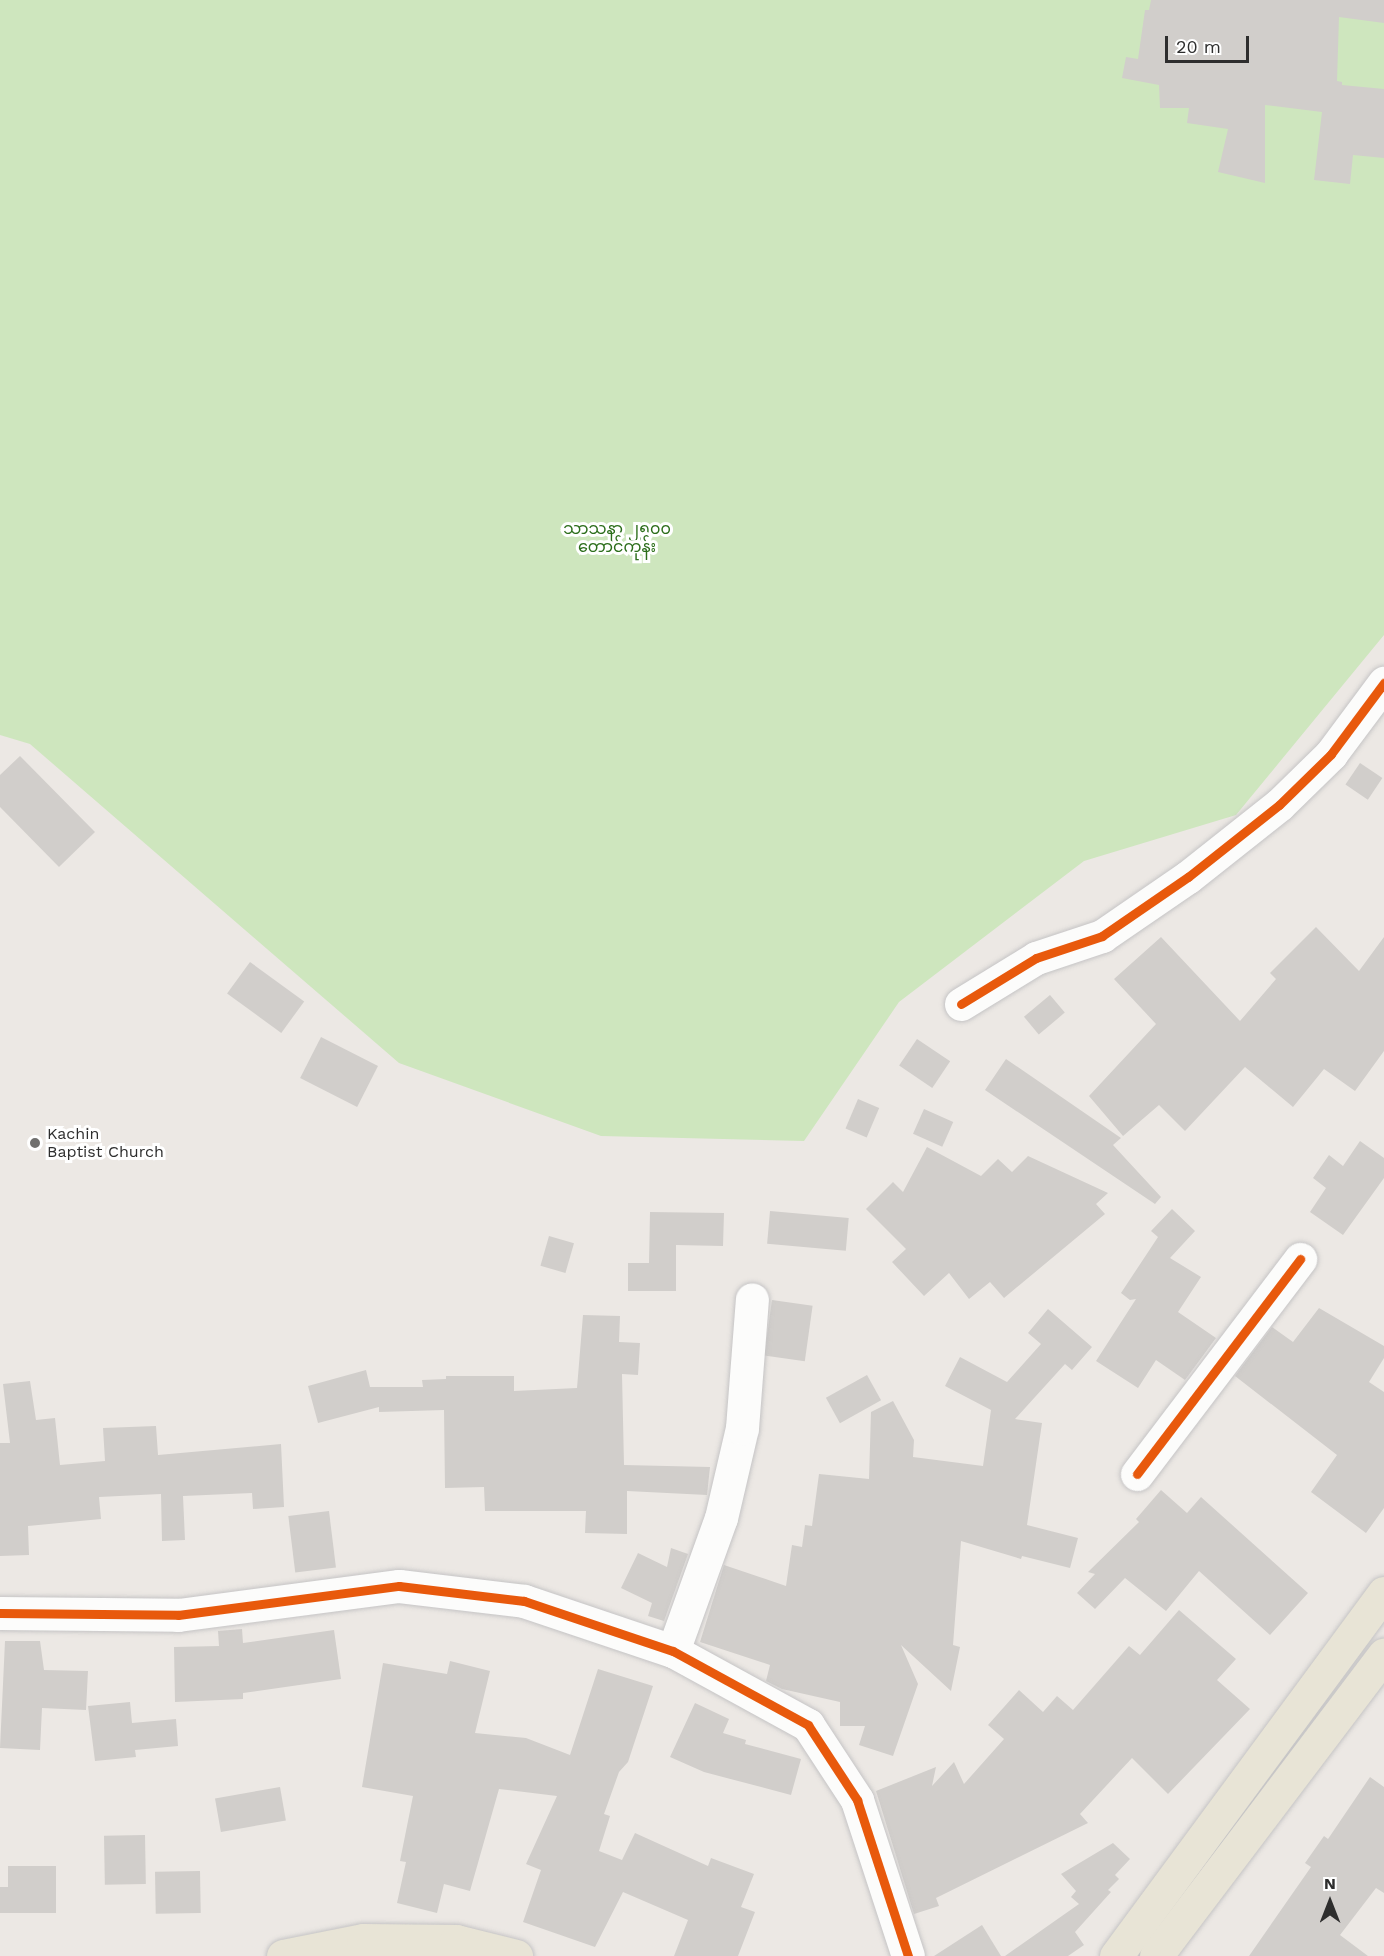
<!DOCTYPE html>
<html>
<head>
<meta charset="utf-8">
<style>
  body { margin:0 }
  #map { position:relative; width:1384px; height:1956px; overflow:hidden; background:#ece8e4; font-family:"Work Sans","Noto Sans Myanmar",sans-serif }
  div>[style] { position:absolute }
  .green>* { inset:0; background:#cee6be }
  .building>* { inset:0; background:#d1cecb; transform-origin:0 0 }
  .roads { filter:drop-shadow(0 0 2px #c5c4c5) drop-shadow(0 0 2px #c5c4c5) }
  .minor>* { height:33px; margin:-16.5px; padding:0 16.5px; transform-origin:16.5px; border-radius:16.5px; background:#fcfcfb }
  .primary>* { height:33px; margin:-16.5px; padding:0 16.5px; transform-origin:16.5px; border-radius:16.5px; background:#e8e4d6 }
  .cycleway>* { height:9px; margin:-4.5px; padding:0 4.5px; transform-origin:4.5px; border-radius:4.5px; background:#e8590c }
  .dots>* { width:16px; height:16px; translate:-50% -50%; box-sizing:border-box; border:3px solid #fff; border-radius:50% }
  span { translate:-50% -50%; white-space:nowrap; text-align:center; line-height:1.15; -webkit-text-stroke:6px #fff; paint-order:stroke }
  .park-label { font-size:16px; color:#2c6e1b }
  .poi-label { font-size:16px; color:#2e2e2e }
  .left { translate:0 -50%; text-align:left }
  .north { position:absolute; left:1300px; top:1872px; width:60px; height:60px; -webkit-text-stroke:4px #fff; paint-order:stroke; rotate:0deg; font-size:16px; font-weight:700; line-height:24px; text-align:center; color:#2e2e2e }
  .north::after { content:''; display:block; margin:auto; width:21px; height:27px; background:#2e2e2e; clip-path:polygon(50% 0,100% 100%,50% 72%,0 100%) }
  .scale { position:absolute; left:1165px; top:36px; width:84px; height:27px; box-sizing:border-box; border:3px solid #2e2e2e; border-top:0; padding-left:8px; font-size:18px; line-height:21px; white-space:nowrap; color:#2e2e2e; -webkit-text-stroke:4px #fff; paint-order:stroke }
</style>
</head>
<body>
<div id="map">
  <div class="green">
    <i style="clip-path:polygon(0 0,1384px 0,1384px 635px,1236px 815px,1084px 861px,899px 1002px,804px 1141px,601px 1136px,399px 1063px,30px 744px,0 735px)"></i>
  </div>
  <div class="building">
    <i style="clip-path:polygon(1151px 0,1384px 0,1384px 23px,1339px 17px,1337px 81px,1342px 82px,1342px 85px,1384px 89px,1384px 158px,1353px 155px,1350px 184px,1314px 180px,1322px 112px,1265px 105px,1265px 183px,1218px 172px,1228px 129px,1187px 123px,1189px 108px,1160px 108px,1159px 85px,1122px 78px,1126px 57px,1138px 59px,1145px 10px,1149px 10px)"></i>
    <i style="clip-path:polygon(20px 756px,95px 832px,59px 867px,0 807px,0 775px)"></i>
    <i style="left:1360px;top:763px;width:27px;height:26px;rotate:34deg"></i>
    <i style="clip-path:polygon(1316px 927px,1359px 971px,1384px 937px,1384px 1051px,1355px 1091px,1324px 1069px,1293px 1107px,1245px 1067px,1185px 1131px,1159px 1105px,1123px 1136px,1089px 1096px,1156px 1024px,1114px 979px,1161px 937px,1240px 1021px,1276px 979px,1270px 973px)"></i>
    <i style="left:250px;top:962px;width:67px;height:39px;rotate:36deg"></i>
    <i style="left:1050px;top:995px;width:23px;height:34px;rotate:50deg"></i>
    <i style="left:321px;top:1037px;width:64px;height:46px;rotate:27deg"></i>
    <i style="left:917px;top:1039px;width:40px;height:32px;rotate:34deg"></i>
    <i style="clip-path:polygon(1006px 1059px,1121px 1138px,1113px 1145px,1161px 1197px,1155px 1204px,985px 1090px)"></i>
    <i style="left:858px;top:1099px;width:23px;height:32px;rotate:23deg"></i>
    <i style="left:924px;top:1109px;width:32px;height:27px;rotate:24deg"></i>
    <i style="clip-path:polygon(1360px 1141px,1384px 1158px,1384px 1178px,1343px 1235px,1310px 1212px,1326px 1188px,1313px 1178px,1329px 1155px,1343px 1166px)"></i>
    <i style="clip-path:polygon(927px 1147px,981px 1176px,998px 1159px,1012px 1172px,1028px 1156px,1108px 1193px,1096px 1204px,1105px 1214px,1004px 1298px,990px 1282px,969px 1299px,949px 1273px,924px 1296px,892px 1262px,906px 1249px,866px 1209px,893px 1182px,903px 1192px)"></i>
    <i style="clip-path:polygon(1172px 1209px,1195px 1231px,1170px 1258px,1201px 1277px,1178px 1312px,1216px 1338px,1185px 1380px,1156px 1360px,1138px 1388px,1096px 1361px,1136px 1299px,1130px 1300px,1121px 1293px,1158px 1237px,1151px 1231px)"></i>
    <i style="left:770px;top:1211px;width:79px;height:33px;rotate:5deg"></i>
    <i style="clip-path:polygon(650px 1212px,724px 1213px,723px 1246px,676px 1245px,676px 1291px,628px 1291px,628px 1263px,649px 1263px)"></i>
    <i style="left:549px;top:1236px;width:26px;height:31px;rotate:16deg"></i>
    <i style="left:772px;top:1300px;width:41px;height:56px;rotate:8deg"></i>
    <i style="clip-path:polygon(1319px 1308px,1384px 1346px,1384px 1358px,1369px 1382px,1384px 1392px,1384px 1508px,1366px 1533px,1311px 1492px,1337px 1455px,1235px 1376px,1272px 1327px,1293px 1342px)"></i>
    <i style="clip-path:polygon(1048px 1309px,1092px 1347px,1072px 1370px,1065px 1364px,1015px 1419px,1042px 1423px,1027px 1525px,1078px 1538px,1070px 1568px,1022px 1556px,1021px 1559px,961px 1541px,953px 1645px,960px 1647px,951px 1691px,901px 1645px,918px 1684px,893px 1756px,859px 1745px,865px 1726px,840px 1726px,840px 1702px,782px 1689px,766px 1681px,770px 1665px,700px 1642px,724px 1565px,786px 1586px,792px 1545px,802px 1547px,805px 1525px,812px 1526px,819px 1474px,869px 1479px,871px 1412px,893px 1401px,914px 1440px,913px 1457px,983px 1466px,991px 1410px,945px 1386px,960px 1357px,1007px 1382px,1041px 1344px,1028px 1333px)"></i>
    <i style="clip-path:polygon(583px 1315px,620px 1316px,619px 1342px,640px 1343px,638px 1375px,622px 1374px,624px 1465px,710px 1467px,707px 1495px,627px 1491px,627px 1534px,585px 1533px,586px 1511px,485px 1511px,484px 1487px,445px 1488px,444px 1410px,379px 1412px,379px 1407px,318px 1423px,308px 1386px,366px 1370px,370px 1387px,423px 1387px,422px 1380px,446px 1379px,446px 1376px,514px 1376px,514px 1391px,577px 1388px)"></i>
    <i style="left:867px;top:1375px;width:29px;height:47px;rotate:61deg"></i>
    <i style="clip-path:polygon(30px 1381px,36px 1420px,55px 1418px,60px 1465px,105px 1461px,103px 1428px,156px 1426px,158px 1455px,281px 1444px,284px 1507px,253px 1509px,252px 1493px,183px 1496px,185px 1540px,162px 1541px,161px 1494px,99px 1497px,101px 1519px,28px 1526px,29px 1555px,0 1556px,0 1443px,10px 1443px,3px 1384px)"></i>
    <i style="clip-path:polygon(1161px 1490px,1187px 1513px,1201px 1497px,1308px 1593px,1270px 1635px,1199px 1571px,1166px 1611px,1125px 1578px,1095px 1609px,1077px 1593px,1095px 1574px,1088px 1572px,1139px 1522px,1136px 1519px)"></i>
    <i style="left:329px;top:1511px;width:57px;height:41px;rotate:83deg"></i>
    <i style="clip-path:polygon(671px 1548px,688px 1554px,664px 1621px,648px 1616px,652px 1603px,621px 1588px,638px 1553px,667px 1567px)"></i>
    <i style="clip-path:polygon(1179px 1610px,1236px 1659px,1217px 1680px,1250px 1709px,1168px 1794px,1132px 1758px,1080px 1814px,1088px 1823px,936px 1898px,939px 1906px,914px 1914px,876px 1791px,936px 1767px,932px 1786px,954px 1762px,964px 1784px,1004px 1739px,988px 1725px,1019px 1690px,1043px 1712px,1057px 1696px,1073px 1710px,1129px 1646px,1140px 1655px)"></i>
    <i style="clip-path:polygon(242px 1629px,243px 1643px,334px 1630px,341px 1679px,243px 1693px,243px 1699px,175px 1702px,174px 1647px,219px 1646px,218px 1631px)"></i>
    <i style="clip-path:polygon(5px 1641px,40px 1641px,44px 1670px,88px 1671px,86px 1710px,42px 1708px,40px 1750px,0 1748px)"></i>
    <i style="clip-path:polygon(450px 1661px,490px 1671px,475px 1733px,526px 1738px,570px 1755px,598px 1669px,653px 1686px,628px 1762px,619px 1772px,604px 1814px,610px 1816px,599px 1851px,622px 1860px,635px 1833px,708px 1866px,711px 1858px,754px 1874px,741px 1907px,755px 1912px,738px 1956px,674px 1956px,688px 1920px,623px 1892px,595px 1947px,523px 1922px,541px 1870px,526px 1864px,557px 1796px,499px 1789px,470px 1891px,444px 1884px,437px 1913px,397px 1903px,406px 1862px,400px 1861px,413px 1796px,362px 1787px,383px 1663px,447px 1674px)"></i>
    <i style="clip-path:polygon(130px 1702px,132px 1723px,176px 1719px,178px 1746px,135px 1750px,136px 1757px,95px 1761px,88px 1706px)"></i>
    <i style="clip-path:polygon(695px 1703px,729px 1719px,723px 1733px,746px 1740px,745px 1744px,801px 1759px,791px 1795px,704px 1772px,670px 1757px)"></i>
    <i style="clip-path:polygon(1370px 1777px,1384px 1787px,1384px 1893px,1376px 1888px,1340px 1935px,1368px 1956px,1249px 1956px,1311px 1867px,1305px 1863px,1324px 1836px,1328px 1839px)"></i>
    <i style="left:280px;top:1787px;width:34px;height:66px;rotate:80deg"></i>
    <i style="left:145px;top:1835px;width:49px;height:41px;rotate:89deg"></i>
    <i style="clip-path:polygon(1113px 1843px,1130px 1859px,1115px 1875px,1119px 1879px,1108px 1890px,1111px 1892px,1075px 1932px,1084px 1945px,1068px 1956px,1005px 1956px,1079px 1904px,1071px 1897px,1076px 1891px,1061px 1874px)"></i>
    <i style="clip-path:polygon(8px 1866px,56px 1866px,56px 1913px,0 1913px,0 1887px,8px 1887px)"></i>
    <i style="left:200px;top:1871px;width:42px;height:45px;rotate:89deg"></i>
    <i style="clip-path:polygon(982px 1925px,1001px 1956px,934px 1956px)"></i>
  </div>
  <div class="roads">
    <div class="minor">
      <i style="left:961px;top:1004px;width:88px;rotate:-31.5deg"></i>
      <i style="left:1036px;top:958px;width:70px;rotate:-18.4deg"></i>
      <i style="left:1102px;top:936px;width:104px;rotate:-34.5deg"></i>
      <i style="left:1188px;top:877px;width:116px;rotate:-38.4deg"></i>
      <i style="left:1279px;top:805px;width:73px;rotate:-44.4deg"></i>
      <i style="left:1331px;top:754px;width:89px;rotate:-53.3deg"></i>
      <i style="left:1137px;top:1474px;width:270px;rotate:-52.8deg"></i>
      <i style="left:0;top:1613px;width:178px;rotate:0.6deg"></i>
      <i style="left:178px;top:1615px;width:223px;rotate:-7.5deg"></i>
      <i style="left:399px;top:1586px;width:126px;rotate:6.8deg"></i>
      <i style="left:524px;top:1601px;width:157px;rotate:18.6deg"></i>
      <i style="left:673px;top:1651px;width:154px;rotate:28.7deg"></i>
      <i style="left:808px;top:1725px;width:90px;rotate:56.8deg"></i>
      <i style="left:857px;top:1800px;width:164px;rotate:71.9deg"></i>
      <i style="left:673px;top:1651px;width:141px;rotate:-70.2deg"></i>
      <i style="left:721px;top:1518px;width:92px;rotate:-76.9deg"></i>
      <i style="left:742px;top:1428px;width:129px;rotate:-85.6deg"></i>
    </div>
    <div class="primary">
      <i style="left:283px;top:1956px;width:82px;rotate:-11.3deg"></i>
      <i style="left:363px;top:1940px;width:93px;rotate:0.6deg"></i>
      <i style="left:456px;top:1941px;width:62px;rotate:14deg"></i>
      <i style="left:1116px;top:1956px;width:451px;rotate:-53.6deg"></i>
      <i style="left:1156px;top:1956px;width:378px;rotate:-52.9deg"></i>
    </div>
  </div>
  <div class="cycleway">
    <i style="left:961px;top:1004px;width:88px;rotate:-31.5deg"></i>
    <i style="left:1036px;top:958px;width:70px;rotate:-18.4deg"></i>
    <i style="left:1102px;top:936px;width:104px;rotate:-34.5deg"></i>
    <i style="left:1188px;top:877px;width:116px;rotate:-38.4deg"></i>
    <i style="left:1279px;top:805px;width:73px;rotate:-44.4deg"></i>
    <i style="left:1331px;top:754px;width:89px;rotate:-53.3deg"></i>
    <i style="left:1137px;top:1474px;width:270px;rotate:-52.8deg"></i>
    <i style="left:0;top:1613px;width:178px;rotate:0.6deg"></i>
    <i style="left:178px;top:1615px;width:223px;rotate:-7.5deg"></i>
    <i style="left:399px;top:1586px;width:126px;rotate:6.8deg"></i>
    <i style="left:524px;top:1601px;width:157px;rotate:18.6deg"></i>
    <i style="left:673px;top:1651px;width:154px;rotate:28.7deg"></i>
    <i style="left:808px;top:1725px;width:90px;rotate:56.8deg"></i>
    <i style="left:857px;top:1800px;width:164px;rotate:71.9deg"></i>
  </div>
  <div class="dots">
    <i style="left:35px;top:1143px;background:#706f6e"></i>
  </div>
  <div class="park-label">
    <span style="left:617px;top:538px">သာသနာ ၂၅၀၀<br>တောင်ကုန်း</span>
  </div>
  <div class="poi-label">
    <span class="left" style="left:47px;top:1143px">Kachin<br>Baptist Church</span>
  </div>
  <div class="north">N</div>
  <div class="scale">20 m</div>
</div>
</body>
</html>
